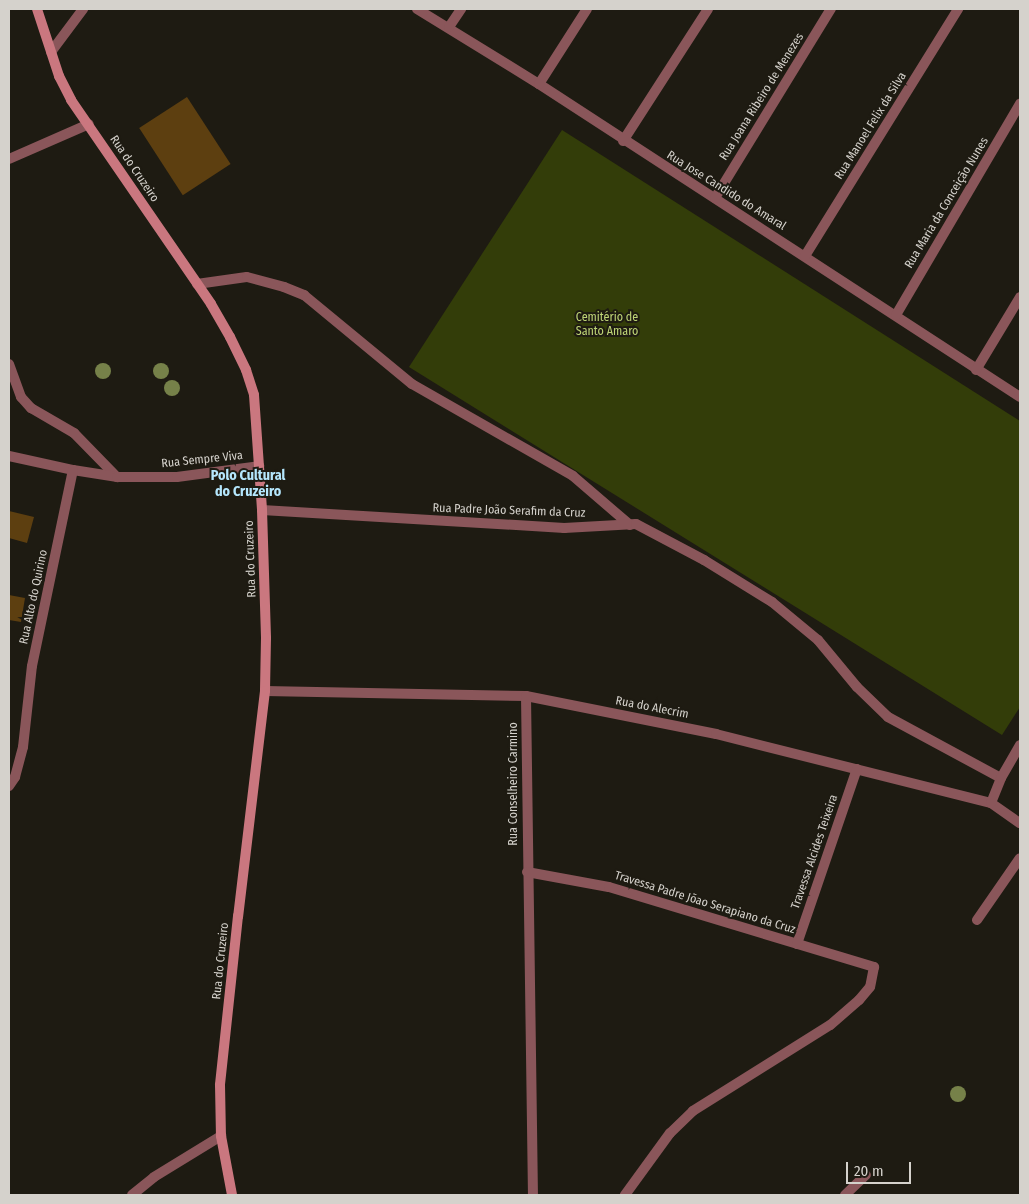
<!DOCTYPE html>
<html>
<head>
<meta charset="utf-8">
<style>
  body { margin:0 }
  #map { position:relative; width:1029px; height:1204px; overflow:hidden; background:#1e1b12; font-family:"Fira Sans Condensed",sans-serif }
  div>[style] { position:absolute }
  .green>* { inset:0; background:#333d09 }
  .building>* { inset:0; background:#5d3f10; transform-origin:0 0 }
  .street>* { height:10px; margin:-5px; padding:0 5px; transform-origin:5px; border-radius:5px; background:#8a565a }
  .secondary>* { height:10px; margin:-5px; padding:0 5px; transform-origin:5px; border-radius:5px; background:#ca777f }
  .trees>* { width:16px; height:16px; margin:-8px; border-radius:50%; background:#768149 }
  span { translate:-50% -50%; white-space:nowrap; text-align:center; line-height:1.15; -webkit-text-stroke:4px #1e1b12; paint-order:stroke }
  .street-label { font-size:12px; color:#d5d2cc }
  .park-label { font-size:12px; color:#bed476 }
  .neighbourhood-label { font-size:14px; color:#b5e7fd; font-weight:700 }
  .frame { position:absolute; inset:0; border:10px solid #d5d2cc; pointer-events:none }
  .scale { position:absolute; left:846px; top:1162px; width:65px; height:22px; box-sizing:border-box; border:2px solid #d5d2cc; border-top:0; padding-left:6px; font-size:15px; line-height:18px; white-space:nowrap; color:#d5d2cc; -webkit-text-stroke:4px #1e1b12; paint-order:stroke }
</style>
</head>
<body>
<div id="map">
  <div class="green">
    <i style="clip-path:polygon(562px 130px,1020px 421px,1020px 707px,1002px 735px,409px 367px)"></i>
  </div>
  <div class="building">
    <i style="left:187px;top:97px;width:80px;height:57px;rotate:57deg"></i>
    <i style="clip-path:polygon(9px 511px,34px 517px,27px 543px,9px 538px)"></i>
    <i style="clip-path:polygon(9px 595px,25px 598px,21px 622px,9px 620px)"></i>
  </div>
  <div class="street">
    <i style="left:417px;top:9px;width:143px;rotate:31.6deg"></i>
    <i style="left:539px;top:84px;width:574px;rotate:33.05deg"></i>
    <i style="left:449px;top:27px;width:22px;rotate:-56deg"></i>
    <i style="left:51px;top:52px;width:54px;rotate:-53.3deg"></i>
    <i style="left:539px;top:84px;width:89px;rotate:-57.4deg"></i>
    <i style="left:623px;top:141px;width:157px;rotate:-57.2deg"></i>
    <i style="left:9px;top:159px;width:87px;rotate:-23.6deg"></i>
    <i style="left:715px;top:198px;width:222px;rotate:-58.5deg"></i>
    <i style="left:805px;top:256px;width:291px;rotate:-58.2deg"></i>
    <i style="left:197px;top:284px;width:50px;rotate:-8deg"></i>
    <i style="left:247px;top:277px;width:38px;rotate:15deg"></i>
    <i style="left:284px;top:287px;width:22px;rotate:22deg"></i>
    <i style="left:304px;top:295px;width:140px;rotate:39.5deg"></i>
    <i style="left:412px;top:384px;width:185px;rotate:29.7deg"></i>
    <i style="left:573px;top:476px;width:75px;rotate:40.7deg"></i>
    <i style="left:896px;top:315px;width:245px;rotate:-59.6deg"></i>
    <i style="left:9px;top:364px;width:35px;rotate:70deg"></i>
    <i style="left:21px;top:397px;width:15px;rotate:48deg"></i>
    <i style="left:31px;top:408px;width:50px;rotate:30.2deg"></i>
    <i style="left:74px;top:433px;width:62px;rotate:45.7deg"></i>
    <i style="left:976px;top:370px;width:85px;rotate:-58.9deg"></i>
    <i style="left:9px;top:456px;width:66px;rotate:12.3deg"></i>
    <i style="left:73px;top:470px;width:45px;rotate:9deg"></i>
    <i style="left:117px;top:477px;width:60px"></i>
    <i style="left:177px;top:477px;width:83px;rotate:-7.6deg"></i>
    <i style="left:262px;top:510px;width:303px;rotate:3.4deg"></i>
    <i style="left:564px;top:528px;width:72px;rotate:-3.2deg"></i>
    <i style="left:636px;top:524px;width:77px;rotate:27.9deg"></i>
    <i style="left:704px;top:560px;width:80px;rotate:31.7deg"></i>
    <i style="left:772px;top:602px;width:60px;rotate:39.6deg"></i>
    <i style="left:818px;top:640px;width:61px;rotate:50.3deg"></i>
    <i style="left:857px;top:687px;width:43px;rotate:44.1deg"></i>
    <i style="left:888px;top:717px;width:128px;rotate:28.4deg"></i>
    <i style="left:265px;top:691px;width:261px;rotate:1.1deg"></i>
    <i style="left:526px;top:696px;width:194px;rotate:11.3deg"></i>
    <i style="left:716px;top:734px;width:284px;rotate:14.1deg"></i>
    <i style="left:991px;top:803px;width:35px;rotate:35deg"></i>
    <i style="left:526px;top:696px;width:499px;rotate:89.2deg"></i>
    <i style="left:9px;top:786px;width:11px;rotate:-56deg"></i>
    <i style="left:15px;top:777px;width:31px;rotate:-75deg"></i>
    <i style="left:23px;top:747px;width:81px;rotate:-83.7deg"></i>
    <i style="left:32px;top:666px;width:200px;rotate:-78.2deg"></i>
    <i style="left:991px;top:803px;width:27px;rotate:-68deg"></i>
    <i style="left:1001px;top:778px;width:38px;rotate:-60deg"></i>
    <i style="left:527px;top:872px;width:83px;rotate:10.4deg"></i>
    <i style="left:609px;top:887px;width:277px;rotate:16.8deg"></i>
    <i style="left:874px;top:967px;width:20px;rotate:101deg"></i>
    <i style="left:870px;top:987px;width:17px;rotate:130deg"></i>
    <i style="left:859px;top:1000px;width:38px;rotate:139deg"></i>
    <i style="left:830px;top:1025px;width:162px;rotate:147.9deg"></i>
    <i style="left:693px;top:1111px;width:32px;rotate:136deg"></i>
    <i style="left:670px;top:1133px;width:77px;rotate:126deg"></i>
    <i style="left:977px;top:920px;width:75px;rotate:-55.3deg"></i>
    <i style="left:797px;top:944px;width:185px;rotate:-71.1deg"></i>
    <i style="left:132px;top:1195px;width:28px;rotate:-39deg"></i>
    <i style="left:154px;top:1177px;width:79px;rotate:-31.5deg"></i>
    <i style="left:845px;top:1195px;width:29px;rotate:-44deg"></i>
  </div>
  <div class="secondary">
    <i style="left:37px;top:9px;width:71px;rotate:71.8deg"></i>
    <i style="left:59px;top:76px;width:27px;rotate:63deg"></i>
    <i style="left:71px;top:100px;width:247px;rotate:55.5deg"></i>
    <i style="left:211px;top:304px;width:38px;rotate:60deg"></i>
    <i style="left:230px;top:337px;width:37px;rotate:64deg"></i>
    <i style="left:246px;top:370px;width:26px;rotate:72deg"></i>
    <i style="left:254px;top:395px;width:115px;rotate:86deg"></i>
    <i style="left:262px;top:510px;width:128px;rotate:88.2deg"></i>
    <i style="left:266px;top:638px;width:53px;rotate:91.1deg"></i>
    <i style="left:265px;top:691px;width:227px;rotate:96.8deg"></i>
    <i style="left:238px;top:916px;width:170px;rotate:96.1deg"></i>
    <i style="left:220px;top:1085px;width:51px;rotate:88.9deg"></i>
    <i style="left:221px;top:1136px;width:60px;rotate:79.4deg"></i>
  </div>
  <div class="trees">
    <i style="left:103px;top:371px"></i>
    <i style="left:161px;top:371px"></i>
    <i style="left:172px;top:388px"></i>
    <i style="left:958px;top:1094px"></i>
  </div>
  <div class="street-label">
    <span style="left:762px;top:97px;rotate:-58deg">Rua Joana Ribeiro de Menezes</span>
    <span style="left:871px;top:126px;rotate:-58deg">Rua Manoel Felix da Silva</span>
    <span style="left:134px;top:169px;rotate:56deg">Rua do Cruzeiro</span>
    <span style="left:726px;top:191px;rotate:32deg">Rua Jose Candido do Amaral</span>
    <span style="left:947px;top:203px;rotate:-59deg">Rua Maria da Conceição Nunes</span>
    <span style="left:202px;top:460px;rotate:-6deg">Rua Sempre Viva</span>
    <span style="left:509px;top:511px;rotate:2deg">Rua Padre João Serafim da Cruz</span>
    <span style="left:251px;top:559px;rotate:-92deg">Rua do Cruzeiro</span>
    <span style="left:34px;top:597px;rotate:-78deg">Rua Alto do Quirino</span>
    <span style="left:652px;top:708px;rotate:11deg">Rua do Alecrim</span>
    <span style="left:514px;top:784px;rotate:-90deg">Rua Conselheiro Carmino</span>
    <span style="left:815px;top:852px;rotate:-71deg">Travessa Alcides Teixeira</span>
    <span style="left:705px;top:903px;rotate:17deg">Travessa Padre Jõao Serapiano da Cruz</span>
    <span style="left:221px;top:961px;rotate:-84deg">Rua do Cruzeiro</span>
  </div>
  <div class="park-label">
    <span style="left:607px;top:325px">Cemitério de<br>Santo Amaro</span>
  </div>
  <div class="neighbourhood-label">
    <span style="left:248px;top:484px">Polo Cultural<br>do Cruzeiro</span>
  </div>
  <div class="frame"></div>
  <div class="scale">20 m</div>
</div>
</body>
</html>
